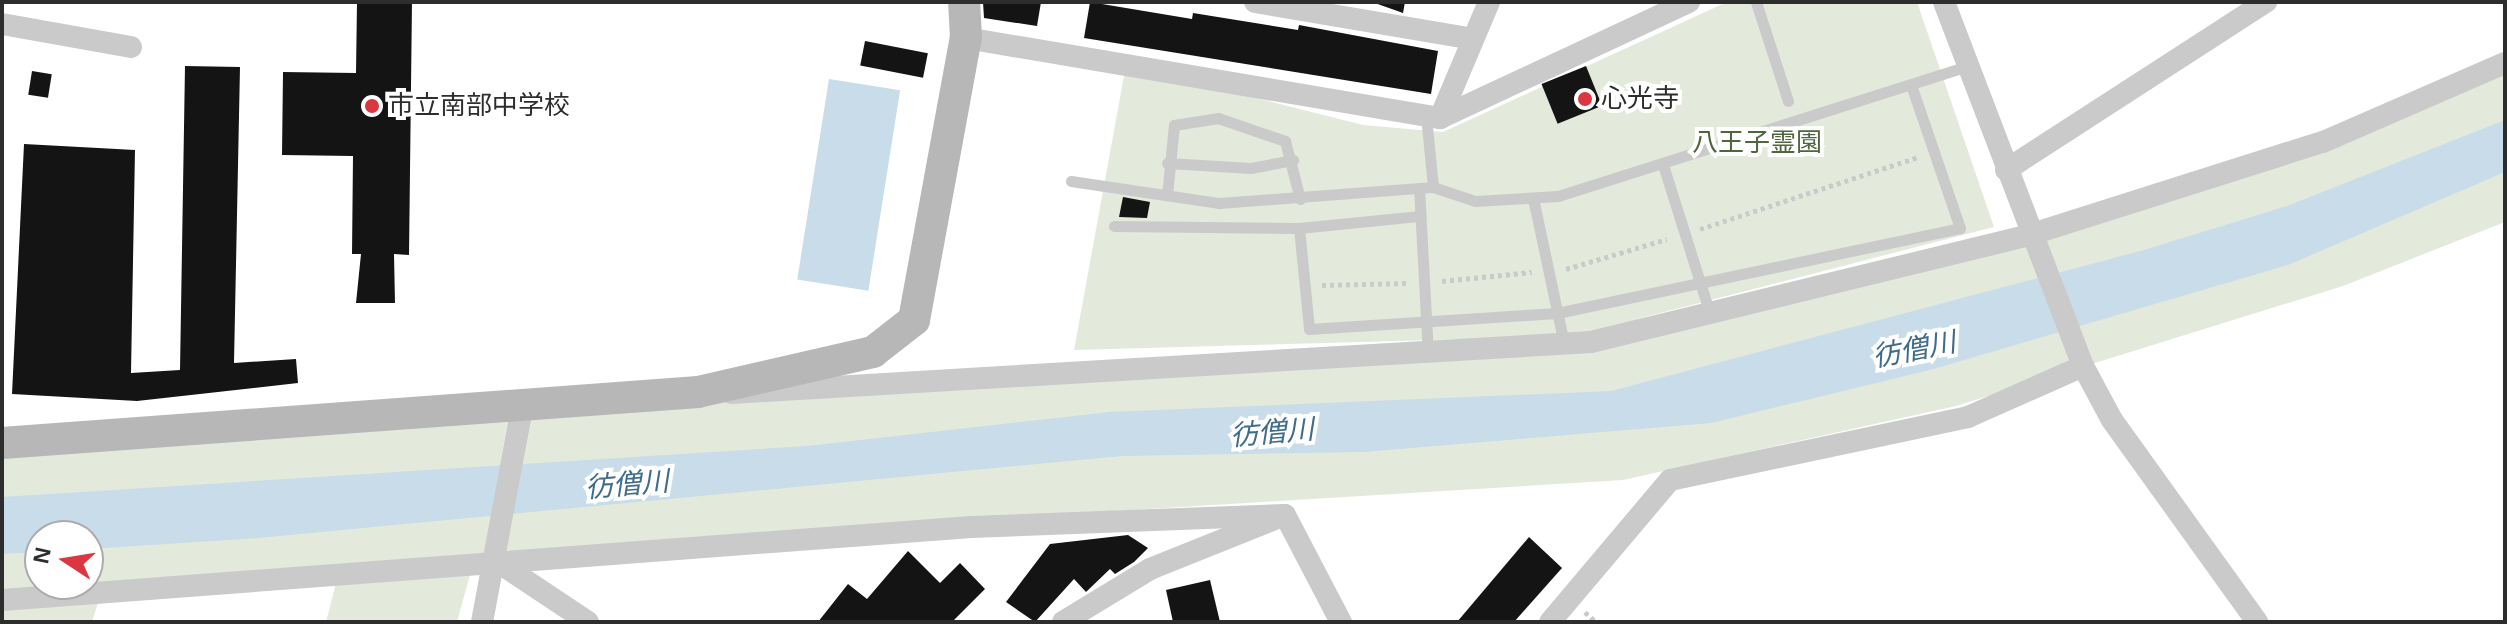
<!DOCTYPE html>
<html>
<head>
<meta charset="utf-8">
<style>
  body { margin:0 }
  #map { position:relative; width:2507px; height:624px; overflow:hidden; background:#fff; font-family:Helvetica,"Noto Sans JP",sans-serif }
  div>[style] { position:absolute }
  .green>* { inset:0; background:#e3eadb }
  .water>* { inset:0; background:#c8dce9; transform-origin:0 0 }
  .building>* { inset:0; background:#141414; transform-origin:0 0 }
  .path>* { height:5px; margin-top:-2.5px; transform-origin:0; background:repeating-linear-gradient(90deg,#cacaca 0 4px,transparent 0 8px) }
  .lane>* { height:11px; margin:-5.5px; padding:0 5.5px; transform-origin:5.5px; border-radius:5.5px; background:#cacaca }
  .street>* { height:22px; margin:-11px; padding:0 11px; transform-origin:11px; border-radius:11px; background:#cacaca }
  .secondary>* { height:32px; margin:-16px; padding:0 16px; transform-origin:16px; border-radius:16px; background:#b7b7b7 }
  .dots>* { width:22px; height:22px; translate:-50% -50%; box-sizing:border-box; border:4px solid #fff; border-radius:50% }
  span { translate:-50% -50%; white-space:nowrap; text-align:center; line-height:1.15; -webkit-text-stroke:8px #fff; paint-order:stroke }
  .poi-label { font-size:26px; color:#2d2d2d }
  .left { translate:0 -50%; text-align:left }
  .park-label { font-size:26px; color:#4f663d }
  .water-label { font-size:28px; color:#3f6c8a; font-style:italic }
  .frame { position:absolute; inset:0; border:4px solid #2d2d2d; pointer-events:none }
  .north { position:absolute; left:24px; top:520px; width:80px; height:80px; box-sizing:border-box; background:#fff; border:2px solid #ababab; border-radius:50%; rotate:282deg; font-size:22px; font-weight:700; line-height:32px; text-align:center; color:#2d2d2d }
  .north::after { content:''; display:block; margin:auto; width:28px; height:36px; background:#dc3740; clip-path:polygon(50% 0,100% 100%,50% 72%,0 100%) }
</style>
</head>
<body>
<div id="map">
  <div class="green">
    <i style="clip-path:polygon(evenodd,1727px 2px,1917px 2px,1994px 227px,1633px 320px,1931px 266px,2269px 159px,2505px 60px,2505px 222px,2343px 286px,1956px 406px,1623px 480px,885px 525px,473px 564px,457px 622px,326px 622px,338px 575px,101px 593px,92px 622px,2px 622px,2px 453px,1543px 337px,1074px 350px,1126px 65px,1363px 125px,1443px 132px,1727px 2px,40px 536px,88px 536px,88px 584px,40px 584px,40px 536px)"></i>
  </div>
  <div class="water">
    <i style="left:829px;top:79px;width:72px;height:203px;rotate:9deg"></i>
    <i style="clip-path:polygon(2505px 120px,2505px 172px,2288px 265px,1930px 370px,1711px 423px,1363px 452px,1122px 456px,258px 538px,88px 549px,88px 536px,40px 536px,40px 552px,2px 554px,2px 497px,807px 446px,1109px 412px,1611px 391px,2144px 250px,2287px 206px)"></i>
  </div>
  <div class="building">
    <i style="clip-path:polygon(357px 2px,412px 2px,409px 255px,394px 254px,395px 303px,356px 303px,361px 254px,352px 254px,353px 156px,282px 155px,283px 72px,356px 73px)"></i>
    <i style="clip-path:polygon(983px 2px,1041px 2px,1037px 26px,984px 18px)"></i>
    <i style="clip-path:polygon(1090px 2px,1192px 19px,1193px 13px,1298px 30px,1299px 25px,1438px 51px,1431px 94px,1084px 38px)"></i>
    <i style="clip-path:polygon(1372px 2px,1405px 2px,1403px 13px)"></i>
    <i style="left:865px;top:41px;width:64px;height:25px;rotate:11deg"></i>
    <i style="clip-path:polygon(185px 66px,240px 67px,234px 363px,296px 359px,298px 383px,137px 401px,12px 394px,24px 144px,135px 150px,131px 373px,180px 370px)"></i>
    <i style="left:1586px;top:66px;width:43px;height:48px;rotate:68deg"></i>
    <i style="left:32px;top:71px;width:20px;height:24px;rotate:9deg"></i>
    <i style="clip-path:polygon(1123px 197px,1150px 202px,1147px 218px,1119px 217px)"></i>
    <i style="clip-path:polygon(1128px 535px,1148px 548px,1134px 562px,1115px 574px,1110px 569px,1086px 592px,1074px 579px,1035px 622px,1006px 602px,1050px 544px)"></i>
    <i style="clip-path:polygon(1529px 537px,1562px 568px,1514px 622px,1457px 622px)"></i>
    <i style="clip-path:polygon(908px 551px,940px 583px,960px 563px,985px 589px,952px 622px,818px 622px,848px 584px,867px 599px)"></i>
    <i style="clip-path:polygon(1210px 580px,1220px 622px,1173px 622px,1166px 590px)"></i>
  </div>
  <div class="path">
    <i style="left:1700px;top:229px;width:230px;rotate:-18.3deg"></i>
    <i style="left:1566px;top:269px;width:105px;rotate:-16.5deg"></i>
    <i style="left:1442px;top:281px;width:90px;rotate:-5.7deg"></i>
    <i style="left:1322px;top:285px;width:86px;rotate:-1.3deg"></i>
    <i style="left:1585px;top:612px;width:15px;rotate:42deg"></i>
  </div>
  <div class="lane">
    <i style="left:1756px;top:2px;width:104px;rotate:72.1deg"></i>
    <i style="left:1167px;top:163px;width:84px;rotate:3.4deg"></i>
    <i style="left:1251px;top:168px;width:43px;rotate:-10.8deg"></i>
    <i style="left:1664px;top:168px;width:156px;rotate:72.5deg"></i>
    <i style="left:1071px;top:181px;width:150px;rotate:8.5deg"></i>
    <i style="left:1219px;top:203px;width:215px;rotate:-4.3deg"></i>
    <i style="left:1433px;top:187px;width:72px;rotate:-95.6deg"></i>
    <i style="left:1433px;top:187px;width:44px;rotate:18.4deg"></i>
    <i style="left:1475px;top:201px;width:83px;rotate:-3.4deg"></i>
    <i style="left:1558px;top:196px;width:429px;rotate:-17.6deg"></i>
    <i style="left:1419px;top:188px;width:165px;rotate:86.9deg"></i>
    <i style="left:1167px;top:195px;width:70px;rotate:-84.3deg"></i>
    <i style="left:1174px;top:125px;width:45px;rotate:-9deg"></i>
    <i style="left:1218px;top:118px;width:71px;rotate:18.9deg"></i>
    <i style="left:1285px;top:141px;width:60px;rotate:75.5deg"></i>
    <i style="left:1533px;top:198px;width:149px;rotate:78deg"></i>
    <i style="left:1114px;top:226px;width:185px;rotate:0.6deg"></i>
    <i style="left:1299px;top:228px;width:122px;rotate:-5.7deg"></i>
    <i style="left:1299px;top:228px;width:101px;rotate:84.3deg"></i>
    <i style="left:1309px;top:329px;width:249px;rotate:-3.7deg"></i>
    <i style="left:1557px;top:313px;width:412px;rotate:-11.9deg"></i>
    <i style="left:1960px;top:228px;width:151px;rotate:-108.9deg"></i>
  </div>
  <div class="street">
    <i style="left:1255px;top:2px;width:221px;rotate:9.6deg"></i>
    <i style="left:1944px;top:2px;width:390px;rotate:69.1deg"></i>
    <i style="left:2083px;top:366px;width:61px;rotate:61.8deg"></i>
    <i style="left:2112px;top:420px;width:249px;rotate:54.3deg"></i>
    <i style="left:2px;top:24px;width:131px;rotate:10.1deg"></i>
    <i style="left:966px;top:38px;width:481px;rotate:9.6deg"></i>
    <i style="left:1440px;top:118px;width:275px;rotate:-25deg"></i>
    <i style="left:1440px;top:118px;width:126px;rotate:-67.1deg"></i>
    <i style="left:2006px;top:170px;width:310px;rotate:-32.9deg"></i>
    <i style="left:731px;top:393px;width:862px;rotate:-3.39deg"></i>
    <i style="left:1591px;top:342px;width:451px;rotate:-13.7deg"></i>
    <i style="left:2029px;top:235px;width:308px;rotate:-17.6deg"></i>
    <i style="left:2323px;top:142px;width:198px;rotate:-23.5deg"></i>
    <i style="left:498px;top:562px;width:108px;rotate:33.7deg"></i>
    <i style="left:2px;top:600px;width:972px;rotate:-4.31deg"></i>
    <i style="left:971px;top:527px;width:314px;rotate:-2.2deg"></i>
    <i style="left:482px;top:622px;width:218px;rotate:-79.4deg"></i>
    <i style="left:1063px;top:622px;width:102px;rotate:-31.3deg"></i>
    <i style="left:1150px;top:569px;width:145px;rotate:-21.8deg"></i>
    <i style="left:1285px;top:515px;width:121px;rotate:62.4deg"></i>
    <i style="left:1550px;top:622px;width:186px;rotate:-49.8deg"></i>
    <i style="left:1670px;top:480px;width:305px;rotate:-11.9deg"></i>
    <i style="left:1968px;top:417px;width:126px;rotate:-23.9deg"></i>
  </div>
  <div class="secondary">
    <i style="left:2px;top:443px;width:698px;rotate:-4.19deg"></i>
    <i style="left:698px;top:392px;width:180px;rotate:-12.9deg"></i>
    <i style="left:873px;top:352px;width:52px;rotate:-38deg"></i>
    <i style="left:914px;top:320px;width:287px;rotate:-79.6deg"></i>
    <i style="left:966px;top:38px;width:36px;rotate:-93deg"></i>
  </div>
  <div class="dots">
    <i style="left:1585px;top:99px;background:#dc3740"></i>
    <i style="left:372px;top:106px;background:#dc3740"></i>
  </div>
  <div class="poi-label">
    <span class="left" style="left:1601px;top:99px">心光寺</span>
    <span class="left" style="left:388px;top:106px">市立南部中学校</span>
  </div>
  <div class="park-label">
    <span style="left:1757px;top:143px">八王子霊園</span>
  </div>
  <div class="water-label">
    <span style="left:1914px;top:350px;rotate:-11deg">彷僧川</span>
    <span style="left:1272px;top:433px;rotate:-5deg">彷僧川</span>
    <span style="left:627px;top:485px;rotate:-5deg">彷僧川</span>
  </div>
  <div class="frame"></div>
  <div class="north">N</div>
</div>
</body>
</html>
